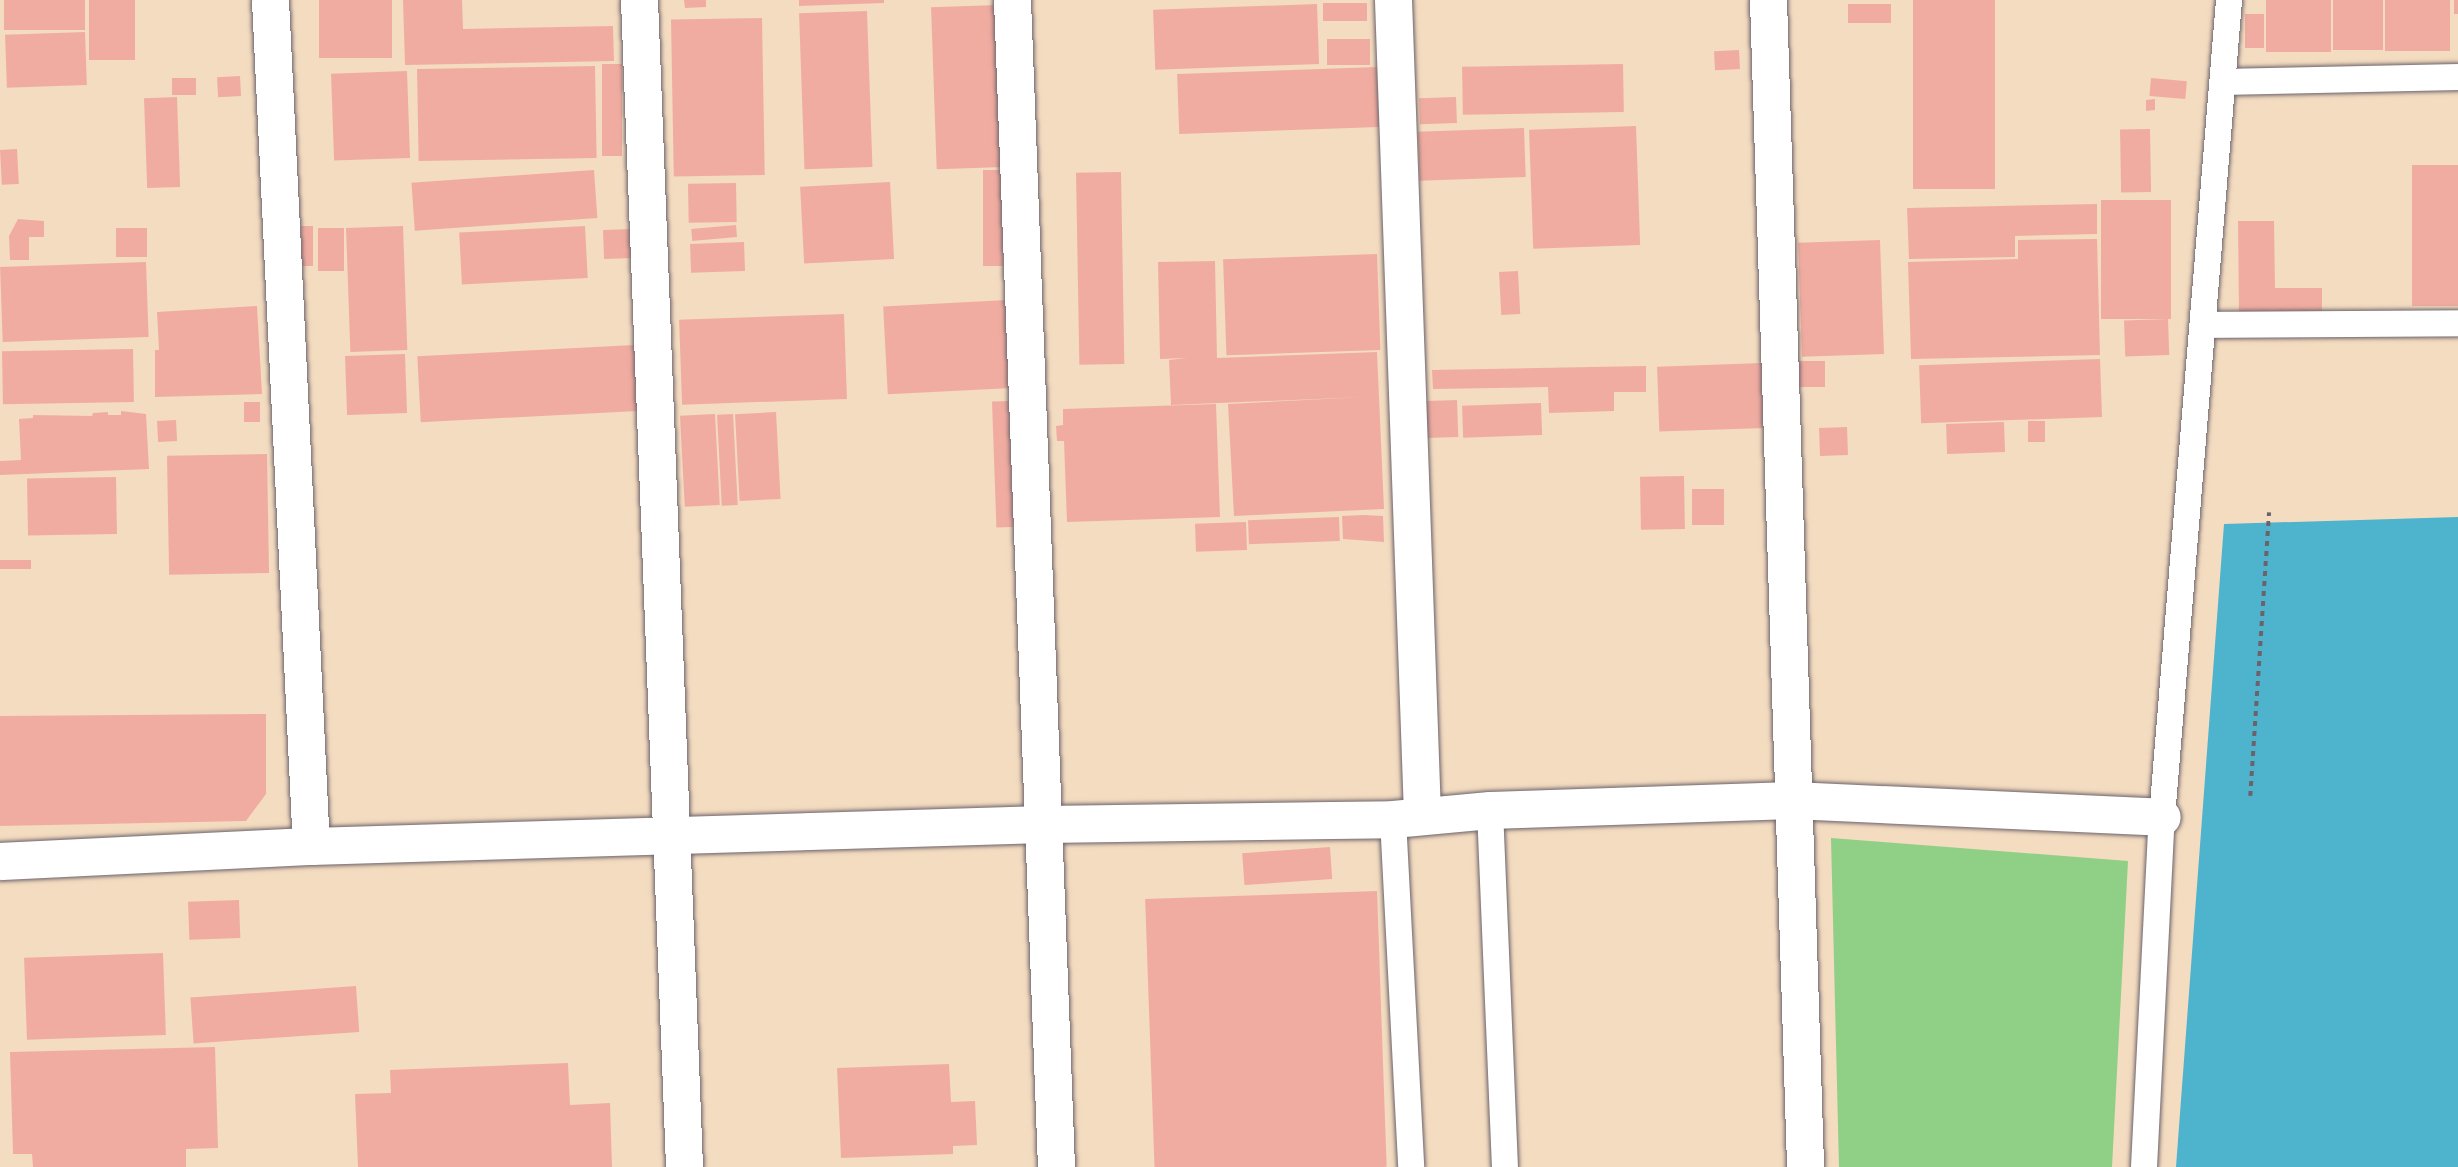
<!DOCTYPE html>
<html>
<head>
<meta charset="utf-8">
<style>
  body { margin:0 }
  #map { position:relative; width:2458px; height:1167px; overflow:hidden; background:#f4dcc1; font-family:Itim,sans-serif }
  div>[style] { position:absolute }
  .green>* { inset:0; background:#8fcf86 }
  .water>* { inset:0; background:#4eb3cd }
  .building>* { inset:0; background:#f1aca1; transform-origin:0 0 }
  .path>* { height:3.5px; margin-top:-1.75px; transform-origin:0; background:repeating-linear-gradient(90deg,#6c636a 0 5px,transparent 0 10px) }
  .roads { filter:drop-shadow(0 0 2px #6c636a) drop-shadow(0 0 2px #6c636a) }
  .street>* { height:26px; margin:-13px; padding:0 13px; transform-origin:13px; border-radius:13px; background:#fff }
  .secondary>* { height:37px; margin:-18.5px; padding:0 18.5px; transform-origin:18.5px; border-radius:18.5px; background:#fff }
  span { translate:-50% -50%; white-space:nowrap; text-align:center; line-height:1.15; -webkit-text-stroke:5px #f7f3e8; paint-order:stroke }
</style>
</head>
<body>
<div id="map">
  <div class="green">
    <i style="clip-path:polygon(1831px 838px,2128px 861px,2112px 1167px,1839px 1167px)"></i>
  </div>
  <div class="water">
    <i style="clip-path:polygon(2458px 517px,2458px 1167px,2176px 1167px,2224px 524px)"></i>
  </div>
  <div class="building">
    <i style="left:4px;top:0;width:81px;height:30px"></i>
    <i style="left:89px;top:0;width:46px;height:60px"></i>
    <i style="left:319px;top:0;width:73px;height:58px"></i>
    <i style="clip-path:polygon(403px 0,462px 0,463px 29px,613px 26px,614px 61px,405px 65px)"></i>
    <i style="clip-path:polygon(684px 0,706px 0,706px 7px,685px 8px)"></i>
    <i style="clip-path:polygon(799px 0,884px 0,884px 3px,799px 6px)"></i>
    <i style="left:1913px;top:0;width:82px;height:189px"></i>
    <i style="left:2266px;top:0;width:65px;height:52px"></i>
    <i style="left:2333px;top:0;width:50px;height:50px"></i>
    <i style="left:2385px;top:0;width:65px;height:51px"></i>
    <i style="left:2454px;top:0;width:4px;height:14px"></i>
    <i style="left:1367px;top:3px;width:18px;height:44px;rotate:90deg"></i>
    <i style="left:1317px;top:4px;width:60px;height:164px;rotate:88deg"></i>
    <i style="left:1891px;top:4px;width:19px;height:43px;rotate:90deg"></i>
    <i style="left:998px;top:5px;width:162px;height:67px;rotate:88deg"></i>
    <i style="left:867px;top:11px;width:156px;height:68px;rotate:88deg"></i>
    <i style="left:2245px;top:14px;width:19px;height:34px"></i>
    <i style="left:762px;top:18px;width:157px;height:91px;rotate:89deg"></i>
    <i style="left:85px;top:32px;width:53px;height:80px;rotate:88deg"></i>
    <i style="left:1370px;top:39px;width:26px;height:43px;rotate:90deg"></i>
    <i style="left:1739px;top:50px;width:19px;height:25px;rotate:87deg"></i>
    <i style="left:602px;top:64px;width:20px;height:92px"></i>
    <i style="left:1623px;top:64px;width:48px;height:161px;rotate:89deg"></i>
    <i style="left:595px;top:66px;width:92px;height:178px;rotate:89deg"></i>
    <i style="left:1377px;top:67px;width:60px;height:200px;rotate:88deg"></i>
    <i style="left:407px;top:71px;width:87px;height:76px;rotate:88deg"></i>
    <i style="left:240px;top:76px;width:20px;height:23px;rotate:87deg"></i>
    <i style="left:172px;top:78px;width:24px;height:17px"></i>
    <i style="left:2151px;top:78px;width:36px;height:18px;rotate:5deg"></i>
    <i style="left:177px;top:97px;width:90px;height:33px;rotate:88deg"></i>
    <i style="left:1456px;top:97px;width:26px;height:37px;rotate:88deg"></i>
    <i style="clip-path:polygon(2155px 99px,2155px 110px,2146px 111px,2146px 100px)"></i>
    <i style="left:1636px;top:126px;width:119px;height:107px;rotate:88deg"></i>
    <i style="left:1524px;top:128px;width:49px;height:106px;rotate:88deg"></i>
    <i style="left:2150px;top:129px;width:63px;height:30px;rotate:89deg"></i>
    <i style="left:17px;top:149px;width:35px;height:17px;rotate:87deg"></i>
    <i style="left:2412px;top:165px;width:46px;height:141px"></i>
    <i style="left:594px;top:170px;width:48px;height:183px;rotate:86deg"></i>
    <i style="left:983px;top:170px;width:20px;height:96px"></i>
    <i style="left:1121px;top:172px;width:192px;height:45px;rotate:89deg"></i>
    <i style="left:890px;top:182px;width:77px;height:90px;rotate:87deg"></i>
    <i style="left:736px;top:183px;width:39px;height:48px;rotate:89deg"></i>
    <i style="left:2101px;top:200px;width:70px;height:119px"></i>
    <i style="clip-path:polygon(2097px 204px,2097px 234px,2015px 236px,2015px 257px,1909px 259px,1907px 208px)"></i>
    <i style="clip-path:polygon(18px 219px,44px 221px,44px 237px,29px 237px,29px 260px,10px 260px,9px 236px)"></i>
    <i style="clip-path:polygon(2238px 221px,2274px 221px,2275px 288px,2322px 288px,2322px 314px,2239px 315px)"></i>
    <i style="left:736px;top:225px;width:12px;height:45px;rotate:85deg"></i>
    <i style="left:301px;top:226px;width:12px;height:40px"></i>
    <i style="left:403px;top:226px;width:124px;height:57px;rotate:88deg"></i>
    <i style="left:585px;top:226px;width:52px;height:126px;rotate:87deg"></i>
    <i style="left:116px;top:228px;width:31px;height:29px"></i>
    <i style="left:318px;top:228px;width:26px;height:43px"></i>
    <i style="left:632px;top:229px;width:29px;height:29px;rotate:88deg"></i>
    <i style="clip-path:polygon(2097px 239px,2100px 355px,1911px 359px,1908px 262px,2018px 259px,2018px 240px)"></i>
    <i style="left:1880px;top:240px;width:114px;height:82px;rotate:88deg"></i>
    <i style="left:744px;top:242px;width:29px;height:54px;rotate:88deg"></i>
    <i style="left:1377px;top:254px;width:96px;height:154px;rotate:88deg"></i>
    <i style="clip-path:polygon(1215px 261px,1217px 358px,1377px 352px,1384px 509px,1234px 516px,1228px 404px,1364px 397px,1171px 405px,1169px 360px,1187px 358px,1160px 359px,1158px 262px)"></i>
    <i style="left:146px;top:262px;width:75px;height:146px;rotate:88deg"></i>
    <i style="left:1518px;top:271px;width:43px;height:19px;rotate:87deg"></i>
    <i style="left:1007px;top:300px;width:88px;height:124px;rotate:87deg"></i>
    <i style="clip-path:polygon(257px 306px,262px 394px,155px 397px,155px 350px,159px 350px,157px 312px)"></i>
    <i style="left:844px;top:314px;width:85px;height:165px;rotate:88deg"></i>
    <i style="left:2168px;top:319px;width:36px;height:44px;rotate:88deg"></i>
    <i style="left:634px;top:345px;width:66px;height:217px;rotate:87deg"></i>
    <i style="left:133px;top:349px;width:53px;height:131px;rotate:89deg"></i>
    <i style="left:405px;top:354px;width:59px;height:60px;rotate:88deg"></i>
    <i style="left:2100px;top:359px;width:58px;height:181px;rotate:88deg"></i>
    <i style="left:1798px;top:361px;width:27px;height:26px"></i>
    <i style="left:1762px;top:363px;width:65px;height:105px;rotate:88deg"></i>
    <i style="clip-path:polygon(1646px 366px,1646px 392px,1614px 392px,1614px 411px,1549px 413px,1548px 387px,1433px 389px,1432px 370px)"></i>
    <i style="left:1457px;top:400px;width:37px;height:31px;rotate:88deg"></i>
    <i style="left:1009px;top:401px;width:126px;height:17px;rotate:88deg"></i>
    <i style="left:244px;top:402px;width:16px;height:20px"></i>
    <i style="left:1541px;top:403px;width:32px;height:79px;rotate:88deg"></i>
    <i style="clip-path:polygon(1216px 404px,1220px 517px,1067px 522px,1064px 441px,1057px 441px,1056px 426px,1063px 425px,1063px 409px)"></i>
    <i style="clip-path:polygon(121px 411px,146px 414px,149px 469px,0 475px,0 461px,21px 460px,19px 419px,33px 418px,33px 415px,92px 416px,93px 413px,108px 412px,108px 415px,121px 415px)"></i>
    <i style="left:776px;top:412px;width:87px;height:41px;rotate:87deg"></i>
    <i style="left:715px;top:414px;width:91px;height:35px;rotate:87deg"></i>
    <i style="left:733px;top:414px;width:91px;height:16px;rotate:87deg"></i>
    <i style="left:176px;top:420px;width:21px;height:19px;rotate:87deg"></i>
    <i style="left:2045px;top:421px;width:21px;height:17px;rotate:90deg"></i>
    <i style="left:2004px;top:422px;width:30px;height:58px;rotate:88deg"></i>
    <i style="left:1847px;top:427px;width:28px;height:28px;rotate:88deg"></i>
    <i style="left:267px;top:454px;width:119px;height:100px;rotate:89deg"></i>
    <i style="left:1684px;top:476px;width:53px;height:44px;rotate:89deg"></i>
    <i style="left:116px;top:477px;width:57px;height:89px;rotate:89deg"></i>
    <i style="left:1692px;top:489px;width:32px;height:36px"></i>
    <i style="clip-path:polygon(1363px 515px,1383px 516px,1384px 542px,1343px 539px,1342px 516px)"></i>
    <i style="left:1339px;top:517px;width:24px;height:91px;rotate:88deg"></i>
    <i style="left:1246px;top:522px;width:28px;height:51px;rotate:88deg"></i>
    <i style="left:0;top:560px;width:31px;height:9px"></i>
    <i style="clip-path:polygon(266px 714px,266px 794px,246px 821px,0 826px,0 716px)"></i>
    <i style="left:1330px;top:847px;width:32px;height:88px;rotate:86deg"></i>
    <i style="left:1377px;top:891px;width:276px;height:232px;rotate:88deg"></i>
    <i style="left:239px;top:900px;width:38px;height:51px;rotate:88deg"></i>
    <i style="left:163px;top:953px;width:82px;height:139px;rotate:88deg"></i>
    <i style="left:356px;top:986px;width:46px;height:166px;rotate:86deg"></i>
    <i style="clip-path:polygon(215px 1047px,218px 1148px,186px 1149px,186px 1167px,33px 1167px,32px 1154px,13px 1154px,10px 1052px)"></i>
    <i style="clip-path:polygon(568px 1063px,570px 1105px,610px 1103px,612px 1167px,358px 1167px,355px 1094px,391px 1093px,390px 1070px)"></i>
    <i style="clip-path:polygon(949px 1064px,951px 1102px,975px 1101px,977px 1145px,953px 1146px,953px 1154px,841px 1158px,837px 1068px)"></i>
  </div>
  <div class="path">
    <i style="left:2250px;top:796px;width:284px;rotate:-86.2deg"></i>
  </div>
  <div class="roads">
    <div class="street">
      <i style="left:2223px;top:82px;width:235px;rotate:-1.2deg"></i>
      <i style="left:2203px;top:325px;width:255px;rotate:-0.4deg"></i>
      <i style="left:1490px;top:810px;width:357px;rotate:87.6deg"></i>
      <i style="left:1393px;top:819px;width:348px;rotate:87deg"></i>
      <i style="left:2144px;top:1167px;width:350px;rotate:-87.1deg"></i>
      <i style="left:2162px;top:817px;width:820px;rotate:-85.31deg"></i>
    </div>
    <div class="secondary">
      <i style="left:270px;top:0;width:847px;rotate:87.23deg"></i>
      <i style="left:639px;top:0;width:1168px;rotate:87.79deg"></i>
      <i style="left:1012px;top:0;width:1168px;rotate:87.84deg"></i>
      <i style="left:1393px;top:0;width:816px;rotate:87.96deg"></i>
      <i style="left:1768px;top:0;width:1168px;rotate:88.18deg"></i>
      <i style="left:0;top:861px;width:311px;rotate:-2.8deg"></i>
      <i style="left:311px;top:846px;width:733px;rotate:-1.72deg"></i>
      <i style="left:1044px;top:824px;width:349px;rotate:-0.8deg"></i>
      <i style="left:1393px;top:819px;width:97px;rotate:-5.3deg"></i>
      <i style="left:1490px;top:810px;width:302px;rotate:-1.9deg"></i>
      <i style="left:1792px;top:800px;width:370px;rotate:2.6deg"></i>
    </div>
  </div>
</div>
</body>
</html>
